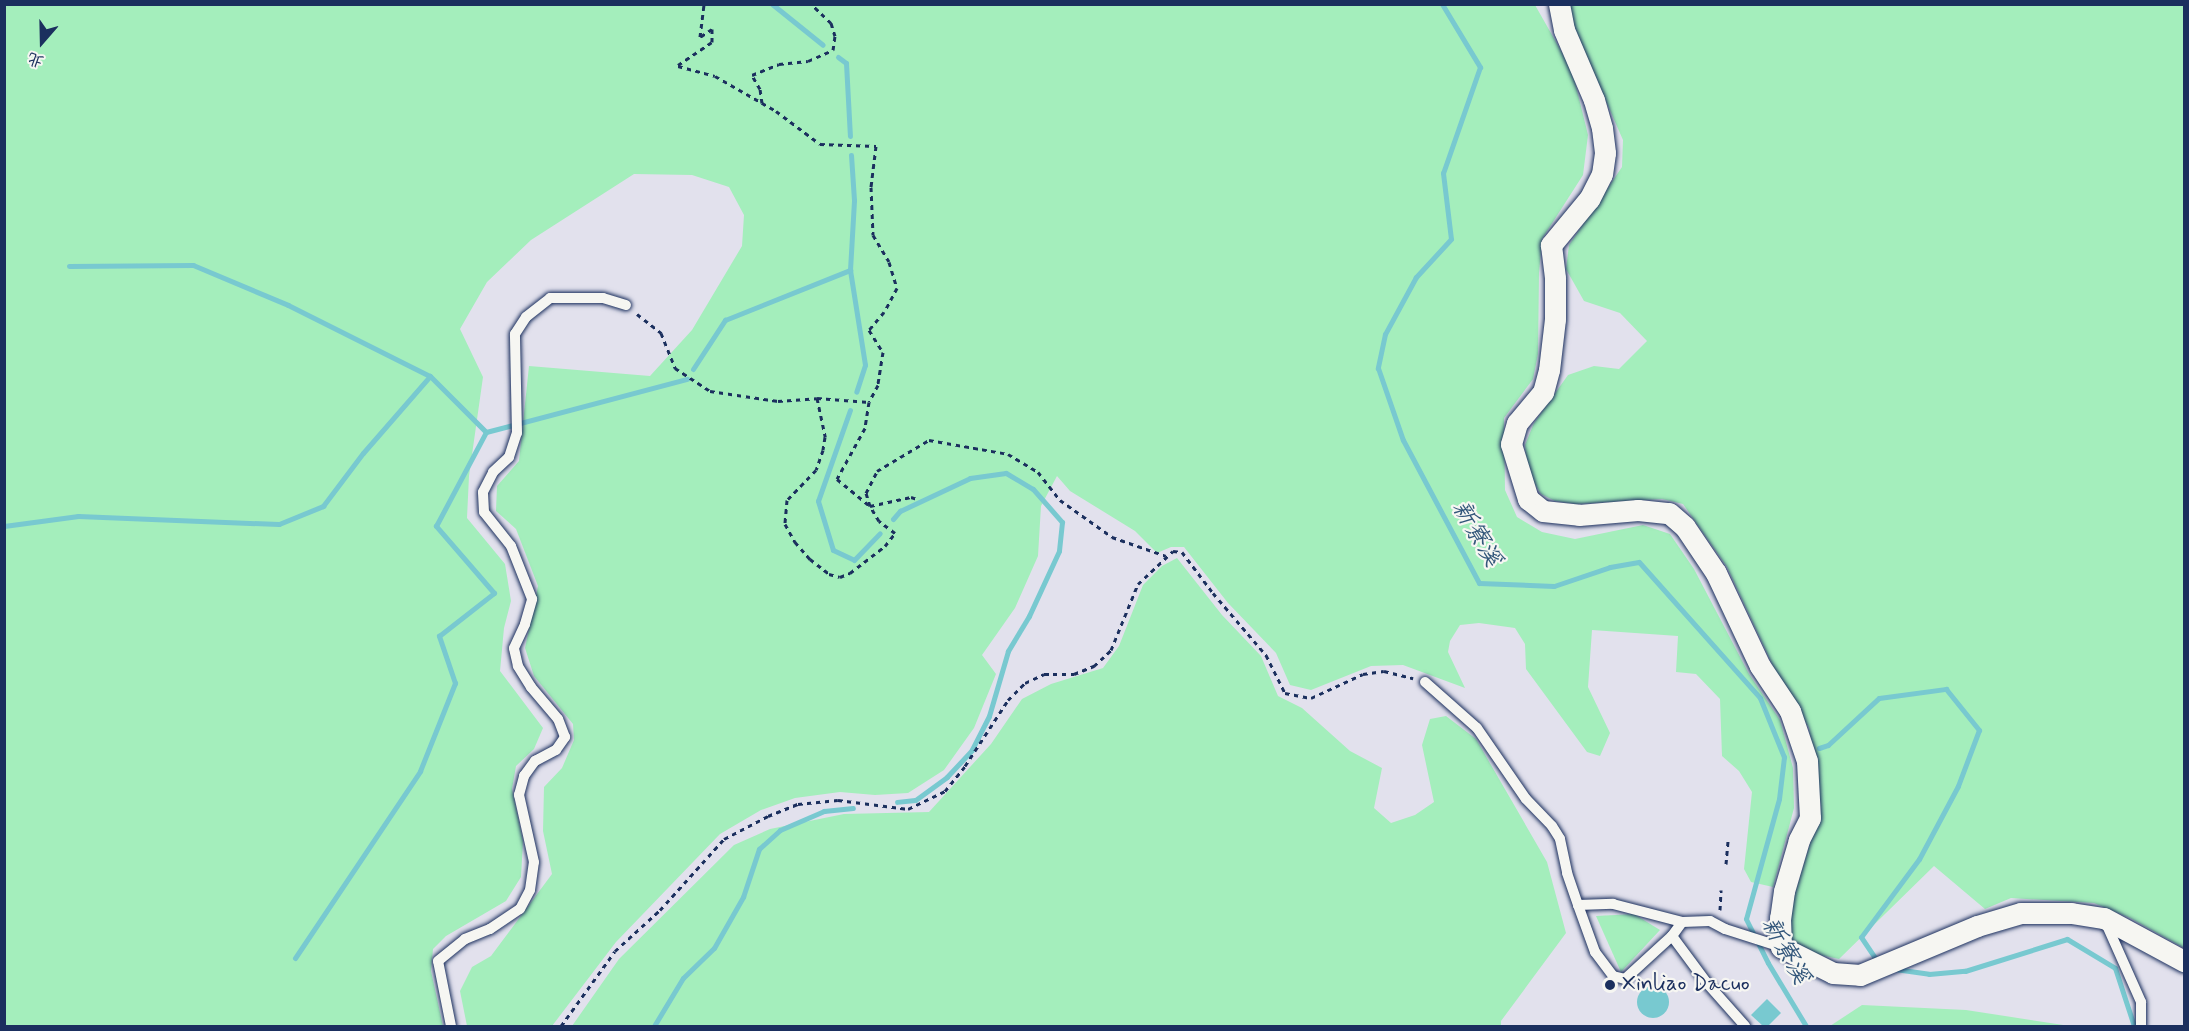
<!DOCTYPE html>
<html>
<head>
<meta charset="utf-8">
<style>
  body { margin:0 }
  #map { position:relative; width:2189px; height:1031px; overflow:hidden; background:#e2e1ed; font-family:Mynerve,"LXGW WenKai TC",sans-serif }
  div>[style] { position:absolute }
  .green>* { inset:0; background:#a4eebc }
  .water>* { inset:0; background:#78c9d0 }
  .round { border-radius:50% }
  .stream>* { height:5px; margin:-2.5px; padding:0 2.5px; transform-origin:2.5px; border-radius:2.5px; background:#78c9d0 }
  .path>* { height:3px; margin-top:-1.5px; transform-origin:0; background:repeating-linear-gradient(90deg,#1b2f5e 0 4.5px,transparent 0 9px) }
  .roads { filter:drop-shadow(0 0 2px #1b2f5e) drop-shadow(0 0 2px #1b2f5e) }
  .service>* { height:10px; margin:-5px; padding:0 5px; transform-origin:5px; border-radius:5px; background:#f6f6f2 }
  .minor>* { height:21px; margin:-10.5px; padding:0 10.5px; transform-origin:10.5px; border-radius:10.5px; background:#f6f6f2 }
  .dots>* { width:16px; height:16px; translate:-50% -50%; box-sizing:border-box; border:3px solid #f6f6f2; border-radius:50% }
  span { translate:-50% -50%; white-space:nowrap; text-align:center; line-height:1.15; -webkit-text-stroke:4.5px #f6f6f2; paint-order:stroke }
  .poi-label { font-size:22px; color:#1b2f5e }
  .left { translate:0 -50%; text-align:left }
  .water-label { font-size:24px; color:#32567a; font-style:italic }
  .frame { position:absolute; inset:0; border:6px solid #1b2f5e; pointer-events:none }
  .north { position:absolute; left:12px; top:12px; width:60px; height:60px; -webkit-text-stroke:4px #f6f6f2; paint-order:stroke; rotate:200deg; font-size:16px; font-weight:700; line-height:24px; text-align:center; color:#1b2f5e }
  .north::after { content:''; display:block; margin:auto; width:21px; height:27px; background:#1b2f5e; clip-path:polygon(50% 0,100% 100%,50% 72%,0 100%) }
</style>
</head>
<body>
<div id="map">
  <div class="green">
    <i style="clip-path:polygon(5px 5px,1535px 5px,1572px 70px,1588px 135px,1583px 175px,1542px 239px,1539px 273px,1538px 354px,1533px 379px,1504px 418px,1505px 490px,1517px 517px,1542px 532px,1575px 539px,1643px 525px,1670px 534px,1694px 569px,1749px 674px,1780px 720px,1793px 768px,1794px 808px,1773px 887px,1751px 882px,1744px 869px,1752px 792px,1739px 771px,1722px 756px,1720px 699px,1696px 674px,1676px 672px,1678px 636px,1592px 630px,1588px 687px,1610px 733px,1600px 756px,1587px 752px,1526px 669px,1525px 644px,1515px 628px,1479px 623px,1460px 625px,1450px 641px,1448px 652px,1465px 688px,1403px 665px,1371px 666px,1311px 690px,1290px 685px,1276px 653px,1228px 603px,1184px 547px,1171px 547px,1157px 553px,1135px 531px,1070px 491px,1057px 476px,1041px 506px,1038px 556px,1015px 608px,982px 655px,996px 674px,974px 728px,944px 770px,908px 793px,875px 795px,840px 792px,795px 798px,761px 810px,720px 834px,616px 942px,552px 1026px,467px 1026px,460px 991px,472px 967px,491px 956px,552px 874px,543px 831px,544px 787px,562px 768px,574px 740px,573px 724px,534px 676px,525px 648px,538px 586px,516px 529px,496px 511px,497px 486px,519px 461px,529px 366px,650px 376px,692px 330px,742px 246px,744px 215px,729px 187px,692px 175px,634px 174px,531px 240px,487px 282px,460px 329px,483px 377px,469px 476px,467px 518px,505px 564px,511px 601px,504px 628px,500px 671px,543px 728px,534px 749px,516px 766px,512px 789px,523px 841px,521px 877px,506px 901px,446px 936px,433px 949px,431px 971px,443px 1026px,5px 1026px)"></i>
    <i style="clip-path:polygon(1571px 5px,2184px 5px,2184px 948px,2130px 918px,2094px 903px,2011px 898px,1985px 909px,1934px 866px,1839px 959px,1806px 952px,1785px 938px,1791px 907px,1821px 807px,1809px 728px,1774px 668px,1727px 567px,1683px 504px,1662px 499px,1576px 504px,1555px 501px,1541px 494px,1527px 471px,1525px 445px,1534px 423px,1568px 375px,1594px 366px,1619px 369px,1647px 341px,1620px 313px,1584px 301px,1566px 269px,1569px 245px,1622px 167px,1623px 140px,1570px 19px)"></i>
    <i style="clip-path:polygon(1177px 558px,1222px 615px,1261px 656px,1278px 696px,1302px 708px,1350px 751px,1382px 768px,1374px 808px,1391px 823px,1415px 815px,1434px 802px,1422px 745px,1430px 719px,1446px 716px,1476px 739px,1547px 862px,1566px 933px,1501px 1021px,1501px 1026px,572px 1026px,619px 959px,734px 845px,770px 829px,844px 814px,929px 812px,991px 744px,1022px 699px,1051px 684px,1103px 668px,1119px 646px,1143px 585px,1162px 566px)"></i>
    <i style="clip-path:polygon(1634px 914px,1660px 930px,1621px 972px,1596px 916px)"></i>
    <i style="clip-path:polygon(1862px 1005px,1966px 1010px,2070px 1026px,1830px 1026px)"></i>
  </div>
  <div class="water">
    <i class="round" style="left:1637px;top:986px;width:32px;height:32px"></i>
    <i style="clip-path:polygon(1767px 999px,1781px 1013px,1768px 1026px,1763px 1026px,1751px 1015px)"></i>
  </div>
  <div class="stream">
    <i style="left:772px;top:4px;width:65px;rotate:38.8deg"></i>
    <i style="left:1442px;top:4px;width:74px;rotate:58.9deg"></i>
    <i style="left:1480px;top:67px;width:112px;rotate:109.2deg"></i>
    <i style="left:1443px;top:173px;width:66px;rotate:83.1deg"></i>
    <i style="left:1451px;top:239px;width:52px;rotate:132.6deg"></i>
    <i style="left:1416px;top:277px;width:65px;rotate:118.5deg"></i>
    <i style="left:1385px;top:334px;width:35px;rotate:102deg"></i>
    <i style="left:1378px;top:368px;width:76px;rotate:70.9deg"></i>
    <i style="left:1403px;top:440px;width:162px;rotate:62deg"></i>
    <i style="left:1479px;top:583px;width:75px;rotate:2.3deg"></i>
    <i style="left:1554px;top:586px;width:59px;rotate:-18.7deg"></i>
    <i style="left:1610px;top:567px;width:29px;rotate:-10deg"></i>
    <i style="left:1639px;top:562px;width:182px;rotate:48.3deg"></i>
    <i style="left:1760px;top:698px;width:64px;rotate:67.9deg"></i>
    <i style="left:1784px;top:757px;width:42px;rotate:96.8deg"></i>
    <i style="left:1779px;top:799px;width:124px;rotate:105.4deg"></i>
    <i style="left:1746px;top:919px;width:49px;rotate:63.4deg"></i>
    <i style="left:1768px;top:963px;width:74px;rotate:58.9deg"></i>
    <i style="left:838px;top:57px;width:10px;rotate:37deg"></i>
    <i style="left:846px;top:63px;width:73px;rotate:86.9deg"></i>
    <i style="left:69px;top:266px;width:124px;rotate:-0.5deg"></i>
    <i style="left:193px;top:265px;width:103px;rotate:22.8deg"></i>
    <i style="left:288px;top:305px;width:159px;rotate:26.6deg"></i>
    <i style="left:430px;top:376px;width:79px;rotate:45deg"></i>
    <i style="left:486px;top:432px;width:208px;rotate:-14.8deg"></i>
    <i style="left:850px;top:270px;width:96px;rotate:81deg"></i>
    <i style="left:865px;top:365px;width:28px;rotate:108deg"></i>
    <i style="left:693px;top:369px;width:59px;rotate:-56.9deg"></i>
    <i style="left:725px;top:320px;width:135px;rotate:-21.8deg"></i>
    <i style="left:850px;top:270px;width:70px;rotate:-86.7deg"></i>
    <i style="left:854px;top:200px;width:45px;rotate:-93.8deg"></i>
    <i style="left:850px;top:410px;width:96px;rotate:109.4deg"></i>
    <i style="left:818px;top:501px;width:51px;rotate:73deg"></i>
    <i style="left:833px;top:550px;width:23px;rotate:25deg"></i>
    <i style="left:854px;top:560px;width:37px;rotate:-46deg"></i>
    <i style="left:893px;top:519px;width:11px;rotate:-49deg"></i>
    <i style="left:900px;top:511px;width:77px;rotate:-25.2deg"></i>
    <i style="left:970px;top:478px;width:36px;rotate:-8deg"></i>
    <i style="left:1006px;top:473px;width:31px;rotate:31deg"></i>
    <i style="left:1033px;top:489px;width:44px;rotate:48.7deg"></i>
    <i style="left:1062px;top:522px;width:29px;rotate:96deg"></i>
    <i style="left:1059px;top:551px;width:72px;rotate:114.8deg"></i>
    <i style="left:1029px;top:616px;width:41px;rotate:121deg"></i>
    <i style="left:1008px;top:651px;width:68px;rotate:106.3deg"></i>
    <i style="left:989px;top:716px;width:38px;rotate:117deg"></i>
    <i style="left:972px;top:750px;width:37px;rotate:133deg"></i>
    <i style="left:947px;top:777px;width:39px;rotate:144deg"></i>
    <i style="left:915px;top:800px;width:18px;rotate:174deg"></i>
    <i style="left:4px;top:526px;width:75px;rotate:-7.7deg"></i>
    <i style="left:78px;top:516px;width:201px;rotate:2.3deg"></i>
    <i style="left:279px;top:524px;width:48px;rotate:-22.2deg"></i>
    <i style="left:323px;top:506px;width:66px;rotate:-53deg"></i>
    <i style="left:363px;top:453px;width:102px;rotate:-49deg"></i>
    <i style="left:1819px;top:748px;width:9px;rotate:-18deg"></i>
    <i style="left:1828px;top:745px;width:69px;rotate:-42.7deg"></i>
    <i style="left:1879px;top:698px;width:68px;rotate:-7.7deg"></i>
    <i style="left:1946px;top:689px;width:53px;rotate:51.2deg"></i>
    <i style="left:1979px;top:730px;width:60px;rotate:110.6deg"></i>
    <i style="left:1958px;top:786px;width:83px;rotate:118.1deg"></i>
    <i style="left:1919px;top:859px;width:97px;rotate:126.6deg"></i>
    <i style="left:1861px;top:937px;width:29px;rotate:56deg"></i>
    <i style="left:295px;top:958px;width:225px;rotate:-56.2deg"></i>
    <i style="left:420px;top:771px;width:95px;rotate:-68.3deg"></i>
    <i style="left:455px;top:683px;width:50px;rotate:-108.8deg"></i>
    <i style="left:439px;top:636px;width:70px;rotate:-38deg"></i>
    <i style="left:494px;top:593px;width:89px;rotate:-130.9deg"></i>
    <i style="left:436px;top:526px;width:106px;rotate:-62deg"></i>
    <i style="left:1895px;top:969px;width:34px;rotate:8deg"></i>
    <i style="left:1929px;top:974px;width:36px;rotate:-5deg"></i>
    <i style="left:1965px;top:971px;width:107px;rotate:-17.4deg"></i>
    <i style="left:2067px;top:939px;width:56px;rotate:31.1deg"></i>
    <i style="left:2115px;top:968px;width:61px;rotate:71.9deg"></i>
    <i style="left:654px;top:1026px;width:56px;rotate:-58.9deg"></i>
    <i style="left:683px;top:978px;width:43px;rotate:-44.1deg"></i>
    <i style="left:714px;top:948px;width:59px;rotate:-60.4deg"></i>
    <i style="left:743px;top:897px;width:51px;rotate:-71.6deg"></i>
    <i style="left:759px;top:849px;width:28px;rotate:-42deg"></i>
    <i style="left:780px;top:830px;width:48px;rotate:-23.4deg"></i>
    <i style="left:824px;top:811px;width:29px;rotate:-6deg"></i>
  </div>
  <div class="path">
    <i style="left:678px;top:65px;width:41px;rotate:-34.1deg"></i>
    <i style="left:712px;top:42px;width:13px;rotate:-90deg"></i>
    <i style="left:712px;top:29px;width:14px;rotate:146deg"></i>
    <i style="left:700px;top:37px;width:33px;rotate:-83deg"></i>
    <i style="left:678px;top:66px;width:38px;rotate:15deg"></i>
    <i style="left:715px;top:76px;width:70px;rotate:29.8deg"></i>
    <i style="left:776px;top:111px;width:55px;rotate:36.9deg"></i>
    <i style="left:820px;top:144px;width:56px;rotate:2deg"></i>
    <i style="left:876px;top:146px;width:41px;rotate:97deg"></i>
    <i style="left:871px;top:187px;width:48px;rotate:87.6deg"></i>
    <i style="left:873px;top:235px;width:31px;rotate:59deg"></i>
    <i style="left:889px;top:262px;width:27px;rotate:73deg"></i>
    <i style="left:897px;top:288px;width:27px;rotate:118deg"></i>
    <i style="left:884px;top:312px;width:23px;rotate:130deg"></i>
    <i style="left:869px;top:330px;width:26px;rotate:58deg"></i>
    <i style="left:883px;top:352px;width:33px;rotate:99deg"></i>
    <i style="left:878px;top:385px;width:19px;rotate:118deg"></i>
    <i style="left:869px;top:402px;width:26px;rotate:99deg"></i>
    <i style="left:865px;top:428px;width:58px;rotate:118.8deg"></i>
    <i style="left:837px;top:479px;width:43px;rotate:39.3deg"></i>
    <i style="left:870px;top:506px;width:14px;rotate:-107deg"></i>
    <i style="left:866px;top:493px;width:25px;rotate:-63deg"></i>
    <i style="left:877px;top:471px;width:61px;rotate:-30.8deg"></i>
    <i style="left:929px;top:440px;width:80px;rotate:10deg"></i>
    <i style="left:1008px;top:454px;width:35px;rotate:31deg"></i>
    <i style="left:1038px;top:472px;width:36px;rotate:52deg"></i>
    <i style="left:1060px;top:500px;width:64px;rotate:35.4deg"></i>
    <i style="left:1112px;top:537px;width:57px;rotate:19.4deg"></i>
    <i style="left:762px;top:103px;width:14px;rotate:-98deg"></i>
    <i style="left:760px;top:89px;width:16px;rotate:-120deg"></i>
    <i style="left:752px;top:75px;width:29px;rotate:-22deg"></i>
    <i style="left:779px;top:64px;width:29px;rotate:-6deg"></i>
    <i style="left:808px;top:61px;width:27px;rotate:-24deg"></i>
    <i style="left:833px;top:50px;width:14px;rotate:-82deg"></i>
    <i style="left:835px;top:36px;width:14px;rotate:-107deg"></i>
    <i style="left:831px;top:23px;width:28px;rotate:-136deg"></i>
    <i style="left:637px;top:314px;width:31px;rotate:38deg"></i>
    <i style="left:661px;top:333px;width:38px;rotate:68deg"></i>
    <i style="left:675px;top:368px;width:42px;rotate:33.3deg"></i>
    <i style="left:710px;top:391px;width:69px;rotate:8.4deg"></i>
    <i style="left:778px;top:401px;width:39px;rotate:-4deg"></i>
    <i style="left:817px;top:398px;width:52px;rotate:4.4deg"></i>
    <i style="left:817px;top:398px;width:40px;rotate:78deg"></i>
    <i style="left:825px;top:437px;width:13px;rotate:99deg"></i>
    <i style="left:823px;top:450px;width:21px;rotate:109deg"></i>
    <i style="left:816px;top:470px;width:42px;rotate:134deg"></i>
    <i style="left:787px;top:500px;width:24px;rotate:95deg"></i>
    <i style="left:785px;top:524px;width:21px;rotate:61deg"></i>
    <i style="left:795px;top:542px;width:23px;rotate:49deg"></i>
    <i style="left:810px;top:559px;width:24px;rotate:38deg"></i>
    <i style="left:829px;top:574px;width:11px;rotate:15deg"></i>
    <i style="left:840px;top:577px;width:11px;rotate:-22deg"></i>
    <i style="left:850px;top:573px;width:44px;rotate:-37.6deg"></i>
    <i style="left:885px;top:546px;width:16px;rotate:-52deg"></i>
    <i style="left:895px;top:533px;width:20px;rotate:-143deg"></i>
    <i style="left:879px;top:521px;width:17px;rotate:-121deg"></i>
    <i style="left:870px;top:506px;width:42px;rotate:-12.4deg"></i>
    <i style="left:911px;top:497px;width:6px;rotate:18deg"></i>
    <i style="left:1726px;top:864px;width:24px;rotate:-85deg"></i>
    <i style="left:1720px;top:910px;width:20px;rotate:-87deg"></i>
    <i style="left:561px;top:1026px;width:92px;rotate:-54.2deg"></i>
    <i style="left:615px;top:951px;width:61px;rotate:-42.3deg"></i>
    <i style="left:660px;top:910px;width:96px;rotate:-48deg"></i>
    <i style="left:724px;top:839px;width:50px;rotate:-27.6deg"></i>
    <i style="left:768px;top:816px;width:32px;rotate:-22deg"></i>
    <i style="left:798px;top:804px;width:40px;rotate:-5.7deg"></i>
    <i style="left:838px;top:800px;width:71px;rotate:7.3deg"></i>
    <i style="left:908px;top:809px;width:41px;rotate:-25.9deg"></i>
    <i style="left:945px;top:791px;width:32px;rotate:-51deg"></i>
    <i style="left:965px;top:766px;width:79px;rotate:-56.9deg"></i>
    <i style="left:1008px;top:700px;width:24px;rotate:-45deg"></i>
    <i style="left:1025px;top:683px;width:21px;rotate:-25deg"></i>
    <i style="left:1044px;top:674px;width:30px"></i>
    <i style="left:1074px;top:674px;width:22px;rotate:-22deg"></i>
    <i style="left:1094px;top:666px;width:23px;rotate:-43deg"></i>
    <i style="left:1111px;top:650px;width:71px;rotate:-67.8deg"></i>
    <i style="left:1138px;top:584px;width:48px;rotate:-43.3deg"></i>
    <i style="left:1173px;top:551px;width:9px;rotate:6deg"></i>
    <i style="left:1182px;top:552px;width:51px;rotate:52.9deg"></i>
    <i style="left:1213px;top:593px;width:82px;rotate:49.5deg"></i>
    <i style="left:1266px;top:655px;width:42px;rotate:63.4deg"></i>
    <i style="left:1285px;top:693px;width:26px;rotate:11deg"></i>
    <i style="left:1311px;top:698px;width:57px;rotate:-24.8deg"></i>
    <i style="left:1363px;top:674px;width:21px;rotate:-8deg"></i>
    <i style="left:1384px;top:671px;width:30px;rotate:14deg"></i>
  </div>
  <div class="roads">
    <div class="service">
      <i style="left:1425px;top:682px;width:69px;rotate:41.5deg"></i>
      <i style="left:1477px;top:728px;width:86px;rotate:55.4deg"></i>
      <i style="left:1526px;top:799px;width:37px;rotate:46deg"></i>
      <i style="left:1552px;top:826px;width:15px;rotate:58deg"></i>
      <i style="left:1560px;top:839px;width:35px;rotate:78deg"></i>
      <i style="left:1567px;top:873px;width:34px;rotate:71deg"></i>
      <i style="left:1578px;top:905px;width:35px;rotate:-2deg"></i>
      <i style="left:1613px;top:904px;width:71px;rotate:14.6deg"></i>
      <i style="left:1682px;top:922px;width:28px;rotate:-2deg"></i>
      <i style="left:1710px;top:921px;width:17px;rotate:28deg"></i>
      <i style="left:1725px;top:929px;width:59px;rotate:17.8deg"></i>
      <i style="left:1578px;top:905px;width:50px;rotate:70.1deg"></i>
      <i style="left:1595px;top:952px;width:30px;rotate:53deg"></i>
      <i style="left:1613px;top:976px;width:12px;rotate:14deg"></i>
      <i style="left:1625px;top:979px;width:64px;rotate:-42.5deg"></i>
      <i style="left:1672px;top:936px;width:17px;rotate:-54deg"></i>
      <i style="left:2105px;top:921px;width:89px;rotate:66deg"></i>
      <i style="left:2141px;top:1002px;width:24px;rotate:90deg"></i>
      <i style="left:1672px;top:936px;width:57px;rotate:53.5deg"></i>
      <i style="left:1706px;top:982px;width:59px;rotate:48.4deg"></i>
      <i style="left:451px;top:1026px;width:66px;rotate:-101.3deg"></i>
      <i style="left:438px;top:961px;width:35px;rotate:-39deg"></i>
      <i style="left:465px;top:939px;width:27px;rotate:-22deg"></i>
      <i style="left:490px;top:929px;width:36px;rotate:-34deg"></i>
      <i style="left:520px;top:909px;width:21px;rotate:-62deg"></i>
      <i style="left:530px;top:890px;width:28px;rotate:-82deg"></i>
      <i style="left:534px;top:862px;width:69px;rotate:-102.6deg"></i>
      <i style="left:519px;top:795px;width:20px;rotate:-75deg"></i>
      <i style="left:524px;top:776px;width:19px;rotate:-54deg"></i>
      <i style="left:535px;top:761px;width:24px;rotate:-28deg"></i>
      <i style="left:556px;top:750px;width:16px;rotate:-55deg"></i>
      <i style="left:565px;top:737px;width:19px;rotate:-111deg"></i>
      <i style="left:558px;top:719px;width:42px;rotate:-130.2deg"></i>
      <i style="left:531px;top:687px;width:25px;rotate:-122deg"></i>
      <i style="left:518px;top:666px;width:18px;rotate:-103deg"></i>
      <i style="left:514px;top:648px;width:26px;rotate:-65deg"></i>
      <i style="left:525px;top:624px;width:26px;rotate:-74deg"></i>
      <i style="left:532px;top:599px;width:57px;rotate:-111.6deg"></i>
      <i style="left:511px;top:546px;width:43px;rotate:-128.5deg"></i>
      <i style="left:484px;top:512px;width:20px;rotate:-93deg"></i>
      <i style="left:483px;top:492px;width:22px;rotate:-63deg"></i>
      <i style="left:493px;top:472px;width:22px;rotate:-43deg"></i>
      <i style="left:509px;top:457px;width:25px;rotate:-72deg"></i>
      <i style="left:517px;top:433px;width:99px;rotate:-91.2deg"></i>
      <i style="left:515px;top:334px;width:20px;rotate:-57deg"></i>
      <i style="left:526px;top:317px;width:31px;rotate:-38deg"></i>
      <i style="left:550px;top:298px;width:53px"></i>
      <i style="left:603px;top:298px;width:24px;rotate:17deg"></i>
    </div>
    <div class="minor">
      <i style="left:1559px;top:4px;width:26px;rotate:79deg"></i>
      <i style="left:1564px;top:30px;width:76px;rotate:66.8deg"></i>
      <i style="left:1594px;top:100px;width:29px;rotate:74deg"></i>
      <i style="left:1602px;top:128px;width:25px;rotate:83deg"></i>
      <i style="left:1605px;top:153px;width:21px;rotate:98deg"></i>
      <i style="left:1602px;top:174px;width:28px;rotate:117deg"></i>
      <i style="left:1589px;top:199px;width:60px;rotate:129.6deg"></i>
      <i style="left:1551px;top:245px;width:33px;rotate:83deg"></i>
      <i style="left:1555px;top:278px;width:41px;rotate:90deg"></i>
      <i style="left:1555px;top:319px;width:51px;rotate:96.7deg"></i>
      <i style="left:1549px;top:370px;width:23px;rotate:105deg"></i>
      <i style="left:1543px;top:392px;width:40px;rotate:130deg"></i>
      <i style="left:1517px;top:423px;width:22px;rotate:106deg"></i>
      <i style="left:1511px;top:444px;width:58px;rotate:72.8deg"></i>
      <i style="left:1528px;top:499px;width:19px;rotate:39deg"></i>
      <i style="left:1543px;top:511px;width:36px;rotate:6deg"></i>
      <i style="left:1579px;top:515px;width:59px;rotate:-4.8deg"></i>
      <i style="left:1638px;top:510px;width:31px;rotate:6deg"></i>
      <i style="left:1669px;top:513px;width:21px;rotate:41deg"></i>
      <i style="left:1685px;top:527px;width:55px;rotate:56deg"></i>
      <i style="left:1716px;top:573px;width:103px;rotate:64.7deg"></i>
      <i style="left:1760px;top:666px;width:54px;rotate:56.3deg"></i>
      <i style="left:1790px;top:711px;width:53px;rotate:71.2deg"></i>
      <i style="left:1807px;top:761px;width:57px;rotate:87deg"></i>
      <i style="left:1810px;top:818px;width:25px;rotate:117deg"></i>
      <i style="left:1799px;top:840px;width:53px;rotate:106.4deg"></i>
      <i style="left:1784px;top:891px;width:27px;rotate:98deg"></i>
      <i style="left:1780px;top:918px;width:29px;rotate:88deg"></i>
      <i style="left:1781px;top:947px;width:58px;rotate:26.6deg"></i>
      <i style="left:1833px;top:973px;width:27px;rotate:4deg"></i>
      <i style="left:1860px;top:975px;width:127px;rotate:-22.7deg"></i>
      <i style="left:1977px;top:926px;width:46px;rotate:-16.5deg"></i>
      <i style="left:2021px;top:913px;width:50px"></i>
      <i style="left:2071px;top:913px;width:33px;rotate:9deg"></i>
      <i style="left:2104px;top:918px;width:91px;rotate:28.3deg"></i>
    </div>
  </div>
  <div class="dots">
    <i style="left:1610px;top:985px;background:#1b2f5e"></i>
  </div>
  <div class="poi-label">
    <span class="left" style="left:1622px;top:985px">Xinliao Dacuo</span>
  </div>
  <div class="water-label">
    <span style="left:1476px;top:534px;rotate:59deg">新寮溪</span>
    <span style="left:1785px;top:951px;rotate:61deg">新寮溪</span>
  </div>
  <div class="frame"></div>
  <div class="north">北</div>
</div>
</body>
</html>
